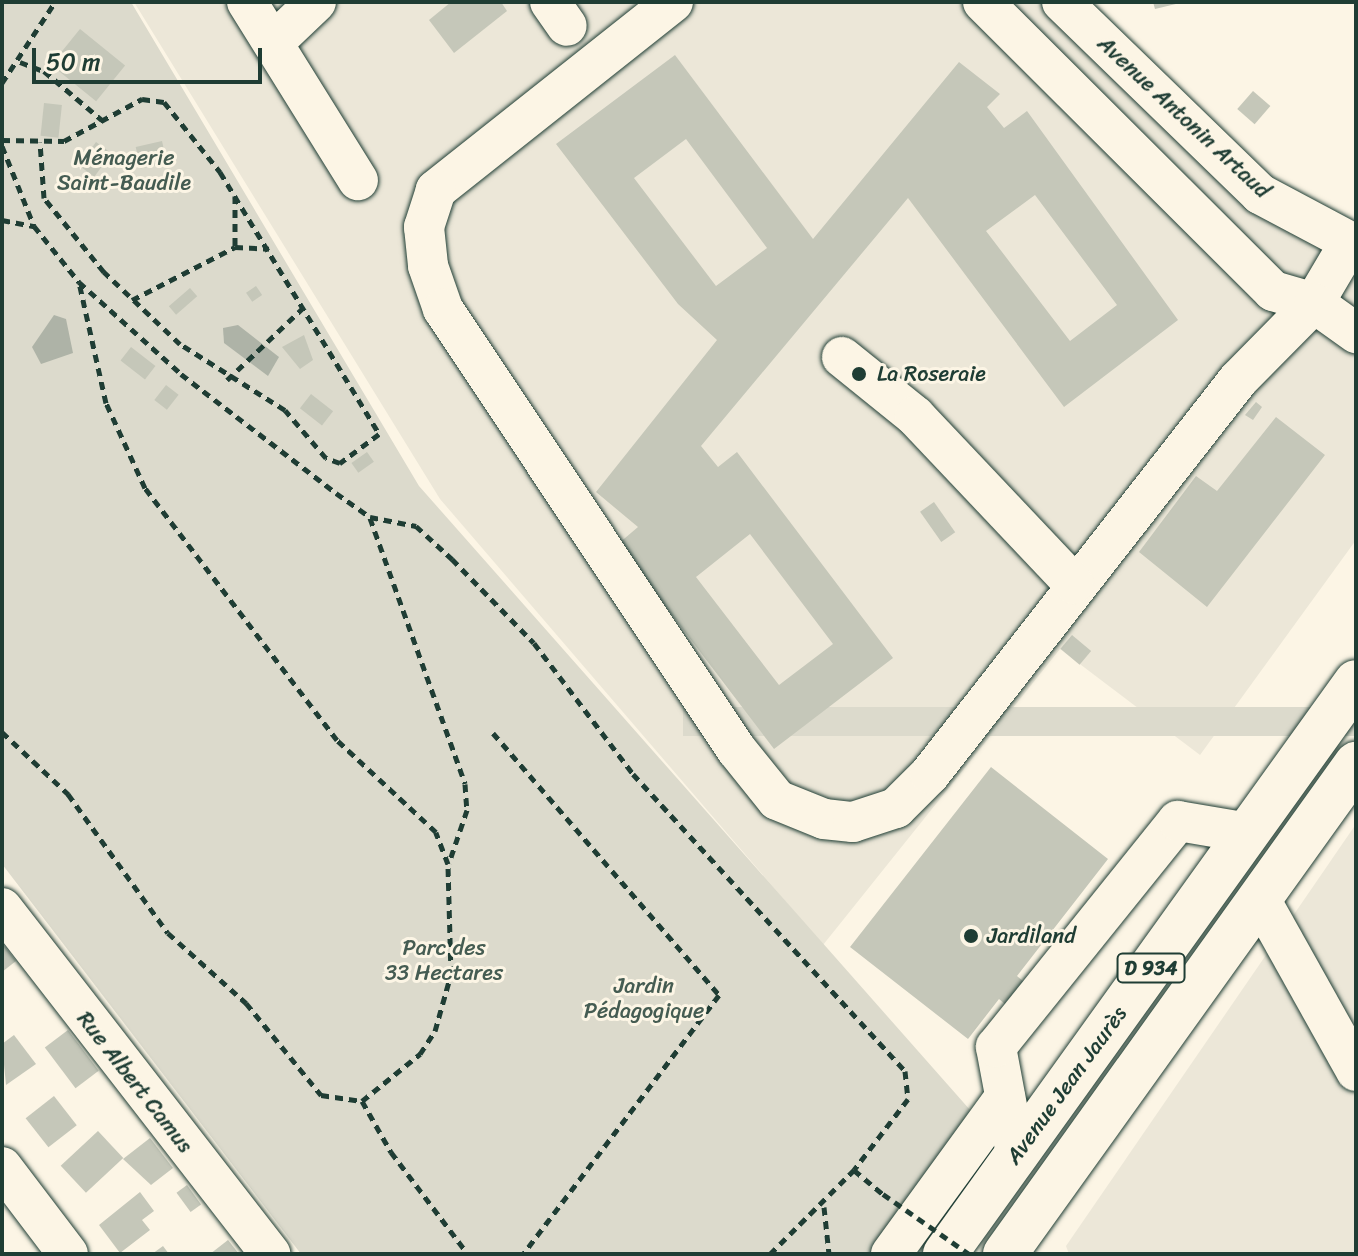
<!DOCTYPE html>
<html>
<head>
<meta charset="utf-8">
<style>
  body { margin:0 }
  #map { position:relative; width:1358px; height:1256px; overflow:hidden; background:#fcf5e5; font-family:Sriracha,sans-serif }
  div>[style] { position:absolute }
  .built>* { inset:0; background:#ece7d8 }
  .green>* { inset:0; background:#dcdacc; transform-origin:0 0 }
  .water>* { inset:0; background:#aeb3a7 }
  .building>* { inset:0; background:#c5c7b9; transform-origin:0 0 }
  .path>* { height:5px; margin-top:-2.5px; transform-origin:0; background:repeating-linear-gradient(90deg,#1f3d34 0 8px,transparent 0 14px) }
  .roads { filter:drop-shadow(0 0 2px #1f3d34) drop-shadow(0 0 2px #1f3d34) }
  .minor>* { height:40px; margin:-20px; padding:0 20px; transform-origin:20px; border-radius:20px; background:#fcf5e5 }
  .major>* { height:44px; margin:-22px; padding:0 22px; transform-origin:22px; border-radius:22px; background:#fcf5e5 }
  .path-bridge>* { height:5px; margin-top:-2.5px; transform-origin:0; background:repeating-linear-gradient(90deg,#1f3d34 0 8px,transparent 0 14px) }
  .dots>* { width:22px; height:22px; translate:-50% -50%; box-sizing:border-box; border:4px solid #fcf5e5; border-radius:50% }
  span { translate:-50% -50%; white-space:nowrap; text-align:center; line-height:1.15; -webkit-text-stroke:6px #fcf5e5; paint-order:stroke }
  .shield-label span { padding:2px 6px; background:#fcf5e5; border:2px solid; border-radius:6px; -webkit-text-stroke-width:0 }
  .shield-label { font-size:20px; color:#1f3d34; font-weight:700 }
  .street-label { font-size:22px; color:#1f3d34 }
  .park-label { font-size:22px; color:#455c52 }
  .poi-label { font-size:22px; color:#1f3d34 }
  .left { translate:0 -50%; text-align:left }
  .frame { position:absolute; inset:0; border:4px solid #1f3d34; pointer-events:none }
  .scale { position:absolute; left:32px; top:48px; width:230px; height:36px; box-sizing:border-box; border:4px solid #1f3d34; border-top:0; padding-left:10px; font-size:24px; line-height:28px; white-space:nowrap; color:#1f3d34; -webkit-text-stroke:6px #fcf5e5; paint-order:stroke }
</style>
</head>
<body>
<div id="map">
  <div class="built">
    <i style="clip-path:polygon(134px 2px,1055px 2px,1356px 248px,1356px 540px,1200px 755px,1060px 649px,823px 945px,440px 499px)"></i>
    <i style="clip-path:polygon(1356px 824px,1356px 1254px,1069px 1254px,1066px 1246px)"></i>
  </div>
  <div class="green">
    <i style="clip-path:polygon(2px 2px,131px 2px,419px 486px,986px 1128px,879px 1254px,301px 1254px,2px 864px)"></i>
    <i style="left:1356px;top:707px;width:29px;height:673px;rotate:90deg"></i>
  </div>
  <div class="water">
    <i style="clip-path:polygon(54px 315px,66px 319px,73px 353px,41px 364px,32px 347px)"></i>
    <i style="clip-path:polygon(238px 325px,279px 357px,268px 376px,224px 343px,223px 328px)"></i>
  </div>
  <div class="building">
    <i style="clip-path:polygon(451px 2px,501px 2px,507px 11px,454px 53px,429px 20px)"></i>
    <i style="clip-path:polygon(1153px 2px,1180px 2px,1180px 3px,1155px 9px)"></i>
    <i style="left:80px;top:29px;width:58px;height:46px;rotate:39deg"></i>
    <i style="clip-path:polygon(evenodd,675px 55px,813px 239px,959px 62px,1000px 94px,987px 107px,1004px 128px,1027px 111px,1178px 320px,1064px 407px,908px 198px,701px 446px,718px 467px,737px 452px,893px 658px,774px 749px,618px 544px,638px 527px,596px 492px,717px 340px,678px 304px,556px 144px,675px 55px,686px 139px,767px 248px,716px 286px,634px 178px,686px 139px,675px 55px,1035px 195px,1117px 305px,1070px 341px,986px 231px,1035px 195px,675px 55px,750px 534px,833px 644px,779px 685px,696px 577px,750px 534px)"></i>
    <i style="left:1253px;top:91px;width:23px;height:24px;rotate:41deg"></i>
    <i style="left:44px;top:103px;width:18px;height:33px;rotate:6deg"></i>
    <i style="left:162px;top:141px;width:22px;height:27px;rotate:77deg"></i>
    <i style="left:96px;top:142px;width:19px;height:29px;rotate:36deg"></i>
    <i style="left:256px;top:286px;width:11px;height:12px;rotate:56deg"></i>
    <i style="left:190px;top:288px;width:11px;height:28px;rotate:49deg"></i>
    <i style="clip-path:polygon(304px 335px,313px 360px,300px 369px,282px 347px)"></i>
    <i style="left:131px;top:347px;width:31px;height:17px;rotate:38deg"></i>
    <i style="left:166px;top:385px;width:16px;height:19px;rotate:38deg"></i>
    <i style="left:311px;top:394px;width:28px;height:18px;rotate:38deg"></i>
    <i style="clip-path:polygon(1256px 402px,1262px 407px,1253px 420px,1245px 415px)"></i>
    <i style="clip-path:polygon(1276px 417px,1325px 455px,1207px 607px,1139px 552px,1196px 476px,1217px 491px)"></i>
    <i style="left:367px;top:452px;width:12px;height:19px;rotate:55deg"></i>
    <i style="left:934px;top:502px;width:37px;height:17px;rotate:55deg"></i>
    <i style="left:1072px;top:635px;width:25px;height:18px;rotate:40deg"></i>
    <i style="clip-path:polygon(991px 767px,1108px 859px,1017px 976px,1030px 987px,1012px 1010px,999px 999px,968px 1039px,850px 947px)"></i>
    <i style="clip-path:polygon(2px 943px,16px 961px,2px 972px)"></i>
    <i style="left:68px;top:1030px;width:51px;height:29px;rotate:53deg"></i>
    <i style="clip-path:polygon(14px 1035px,36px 1064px,6px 1085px,2px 1044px)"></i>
    <i style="left:54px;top:1096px;width:37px;height:36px;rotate:52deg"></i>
    <i style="left:98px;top:1131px;width:37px;height:51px;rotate:47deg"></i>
    <i style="clip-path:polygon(150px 1138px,173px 1168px,151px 1185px,123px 1159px)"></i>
    <i style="left:187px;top:1185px;width:24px;height:13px;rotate:54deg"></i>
    <i style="clip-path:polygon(140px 1192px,154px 1211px,142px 1220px,150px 1230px,120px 1253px,99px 1225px)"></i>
    <i style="clip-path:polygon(228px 1240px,239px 1254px,210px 1254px)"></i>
    <i style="clip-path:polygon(163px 1246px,169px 1254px,152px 1254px)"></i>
  </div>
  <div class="path">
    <i style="left:20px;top:62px;width:26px;rotate:21deg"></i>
    <i style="left:44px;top:71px;width:76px;rotate:40.2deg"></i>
    <i style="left:2px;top:83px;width:97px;rotate:-56.8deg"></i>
    <i style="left:2px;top:140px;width:62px;rotate:0.9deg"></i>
    <i style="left:64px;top:141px;width:89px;rotate:-28.3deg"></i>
    <i style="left:142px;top:99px;width:22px;rotate:8deg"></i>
    <i style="left:164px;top:102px;width:90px;rotate:51.3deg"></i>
    <i style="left:220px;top:172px;width:306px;rotate:58.7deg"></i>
    <i style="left:379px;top:434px;width:49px;rotate:143.4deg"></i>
    <i style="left:340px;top:463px;width:15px;rotate:-160deg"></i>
    <i style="left:326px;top:458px;width:63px;rotate:-130.5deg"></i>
    <i style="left:285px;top:410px;width:124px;rotate:-147.8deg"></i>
    <i style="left:180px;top:344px;width:105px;rotate:-136.5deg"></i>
    <i style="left:104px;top:272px;width:95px;rotate:-129deg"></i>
    <i style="left:44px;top:198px;width:56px;rotate:-94.1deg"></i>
    <i style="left:2px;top:146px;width:86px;rotate:68.2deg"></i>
    <i style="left:34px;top:226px;width:72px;rotate:51.2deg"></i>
    <i style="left:79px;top:282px;width:137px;rotate:42deg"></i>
    <i style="left:181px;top:374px;width:195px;rotate:37.5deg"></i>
    <i style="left:336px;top:493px;width:42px;rotate:35.2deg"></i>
    <i style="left:370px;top:517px;width:47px;rotate:11.1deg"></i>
    <i style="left:416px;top:526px;width:49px;rotate:42.5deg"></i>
    <i style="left:452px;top:559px;width:117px;rotate:45.7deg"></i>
    <i style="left:534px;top:643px;width:164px;rotate:52.9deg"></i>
    <i style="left:633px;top:774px;width:403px;rotate:47.5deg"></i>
    <i style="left:905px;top:1071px;width:28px;rotate:84deg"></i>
    <i style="left:908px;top:1099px;width:89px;rotate:127.3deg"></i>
    <i style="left:854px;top:1170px;width:38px;rotate:40deg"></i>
    <i style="left:235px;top:196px;width:51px;rotate:90deg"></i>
    <i style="left:2px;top:220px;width:33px;rotate:11deg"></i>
    <i style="left:132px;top:300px;width:116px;rotate:-27.2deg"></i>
    <i style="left:235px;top:247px;width:34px;rotate:3deg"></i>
    <i style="left:227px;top:380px;width:106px;rotate:-43.5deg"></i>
    <i style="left:370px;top:518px;width:282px;rotate:70.3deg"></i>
    <i style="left:465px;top:784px;width:26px;rotate:86deg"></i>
    <i style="left:467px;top:810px;width:56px;rotate:108.8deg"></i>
    <i style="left:2px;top:732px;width:91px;rotate:43.2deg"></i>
    <i style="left:68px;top:794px;width:171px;rotate:54.3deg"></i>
    <i style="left:168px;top:933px;width:105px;rotate:41.9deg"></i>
    <i style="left:246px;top:1003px;width:119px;rotate:50.8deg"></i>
    <i style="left:321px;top:1095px;width:41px;rotate:8.3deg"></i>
    <i style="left:362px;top:1101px;width:75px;rotate:-39deg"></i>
    <i style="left:420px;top:1054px;width:27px;rotate:-57deg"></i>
    <i style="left:435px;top:1031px;width:59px;rotate:-74.3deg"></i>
    <i style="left:451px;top:974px;width:110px;rotate:-91.6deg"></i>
    <i style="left:448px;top:864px;width:34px;rotate:-111deg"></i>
    <i style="left:436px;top:832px;width:135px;rotate:-137.1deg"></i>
    <i style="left:337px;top:740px;width:317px;rotate:-127.3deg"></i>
    <i style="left:145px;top:488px;width:94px;rotate:-114.6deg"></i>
    <i style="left:106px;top:403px;width:124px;rotate:-102.6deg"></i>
    <i style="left:493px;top:733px;width:346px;rotate:49.2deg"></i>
    <i style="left:719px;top:995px;width:325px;rotate:127.1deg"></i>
    <i style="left:362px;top:1101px;width:59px;rotate:60.4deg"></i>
    <i style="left:391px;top:1152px;width:128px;rotate:53deg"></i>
    <i style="left:824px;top:1207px;width:47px;rotate:83.9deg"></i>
    <i style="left:770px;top:1254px;width:119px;rotate:-45deg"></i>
  </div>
  <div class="roads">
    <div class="minor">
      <i style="left:247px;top:2px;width:210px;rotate:58.1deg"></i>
      <i style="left:550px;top:2px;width:29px;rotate:55deg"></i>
      <i style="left:673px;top:2px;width:303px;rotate:141.6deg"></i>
      <i style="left:436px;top:190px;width:39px;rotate:108deg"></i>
      <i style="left:424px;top:227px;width:39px;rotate:84deg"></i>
      <i style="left:428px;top:266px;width:46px;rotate:70.8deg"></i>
      <i style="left:443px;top:309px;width:529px;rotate:56.34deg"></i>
      <i style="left:736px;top:749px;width:65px;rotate:51.2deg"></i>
      <i style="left:777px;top:800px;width:51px;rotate:22deg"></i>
      <i style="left:824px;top:819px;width:29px;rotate:6deg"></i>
      <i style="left:853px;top:822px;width:45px;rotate:-18deg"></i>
      <i style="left:896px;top:808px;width:48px;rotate:-45deg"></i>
      <i style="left:930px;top:774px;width:500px;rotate:-51.98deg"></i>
      <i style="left:1238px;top:380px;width:108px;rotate:-45.4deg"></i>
      <i style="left:1314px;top:303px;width:71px;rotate:-59.5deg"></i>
      <i style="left:983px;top:2px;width:409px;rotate:44.9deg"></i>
      <i style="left:1273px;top:291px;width:43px;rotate:16.3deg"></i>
      <i style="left:1314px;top:303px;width:52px;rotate:35.5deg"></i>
      <i style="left:1062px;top:2px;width:276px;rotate:44.1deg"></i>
      <i style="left:1260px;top:194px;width:109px;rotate:28deg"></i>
      <i style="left:274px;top:42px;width:58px;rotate:-43.6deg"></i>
      <i style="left:842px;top:357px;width:94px;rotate:38.9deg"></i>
      <i style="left:915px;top:416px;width:231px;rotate:46.6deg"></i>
      <i style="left:1260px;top:899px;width:197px;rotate:60.8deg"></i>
      <i style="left:2px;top:908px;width:438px;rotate:52.2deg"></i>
      <i style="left:1016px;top:1154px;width:109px;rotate:-100.6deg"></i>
      <i style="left:996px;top:1047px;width:290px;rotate:-51.2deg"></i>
      <i style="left:1178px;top:821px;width:71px;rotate:9.7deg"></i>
      <i style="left:2px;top:1167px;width:109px;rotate:52.8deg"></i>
      <i style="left:891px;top:1254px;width:194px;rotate:-54deg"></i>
    </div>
    <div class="major">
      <i style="left:945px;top:1254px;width:704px;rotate:-54.3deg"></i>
      <i style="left:1005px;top:1254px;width:603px;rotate:-54.38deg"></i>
    </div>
  </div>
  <div class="path-bridge">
    <i style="left:883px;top:1194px;width:105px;rotate:34.9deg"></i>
  </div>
  <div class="dots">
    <i style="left:859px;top:374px;background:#1f3d34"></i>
    <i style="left:971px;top:936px;background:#1f3d34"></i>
  </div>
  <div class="shield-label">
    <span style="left:1151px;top:968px">D 934</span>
  </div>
  <div class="street-label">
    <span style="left:1184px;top:117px;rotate:43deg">Avenue Antonin Artaud</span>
    <span style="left:135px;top:1082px;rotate:52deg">Rue Albert Camus</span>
    <span style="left:1066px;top:1085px;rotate:-54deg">Avenue Jean Jaurès</span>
  </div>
  <div class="park-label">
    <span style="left:124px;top:170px">Ménagerie<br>Saint-Baudile</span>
    <span style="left:444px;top:960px">Parc des<br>33 Hectares</span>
    <span style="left:644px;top:998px">Jardin<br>Pédagogique</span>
  </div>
  <div class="poi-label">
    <span class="left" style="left:877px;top:374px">La Roseraie</span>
    <span class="left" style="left:987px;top:936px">Jardiland</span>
  </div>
  <div class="frame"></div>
  <div class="scale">50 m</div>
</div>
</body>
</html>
